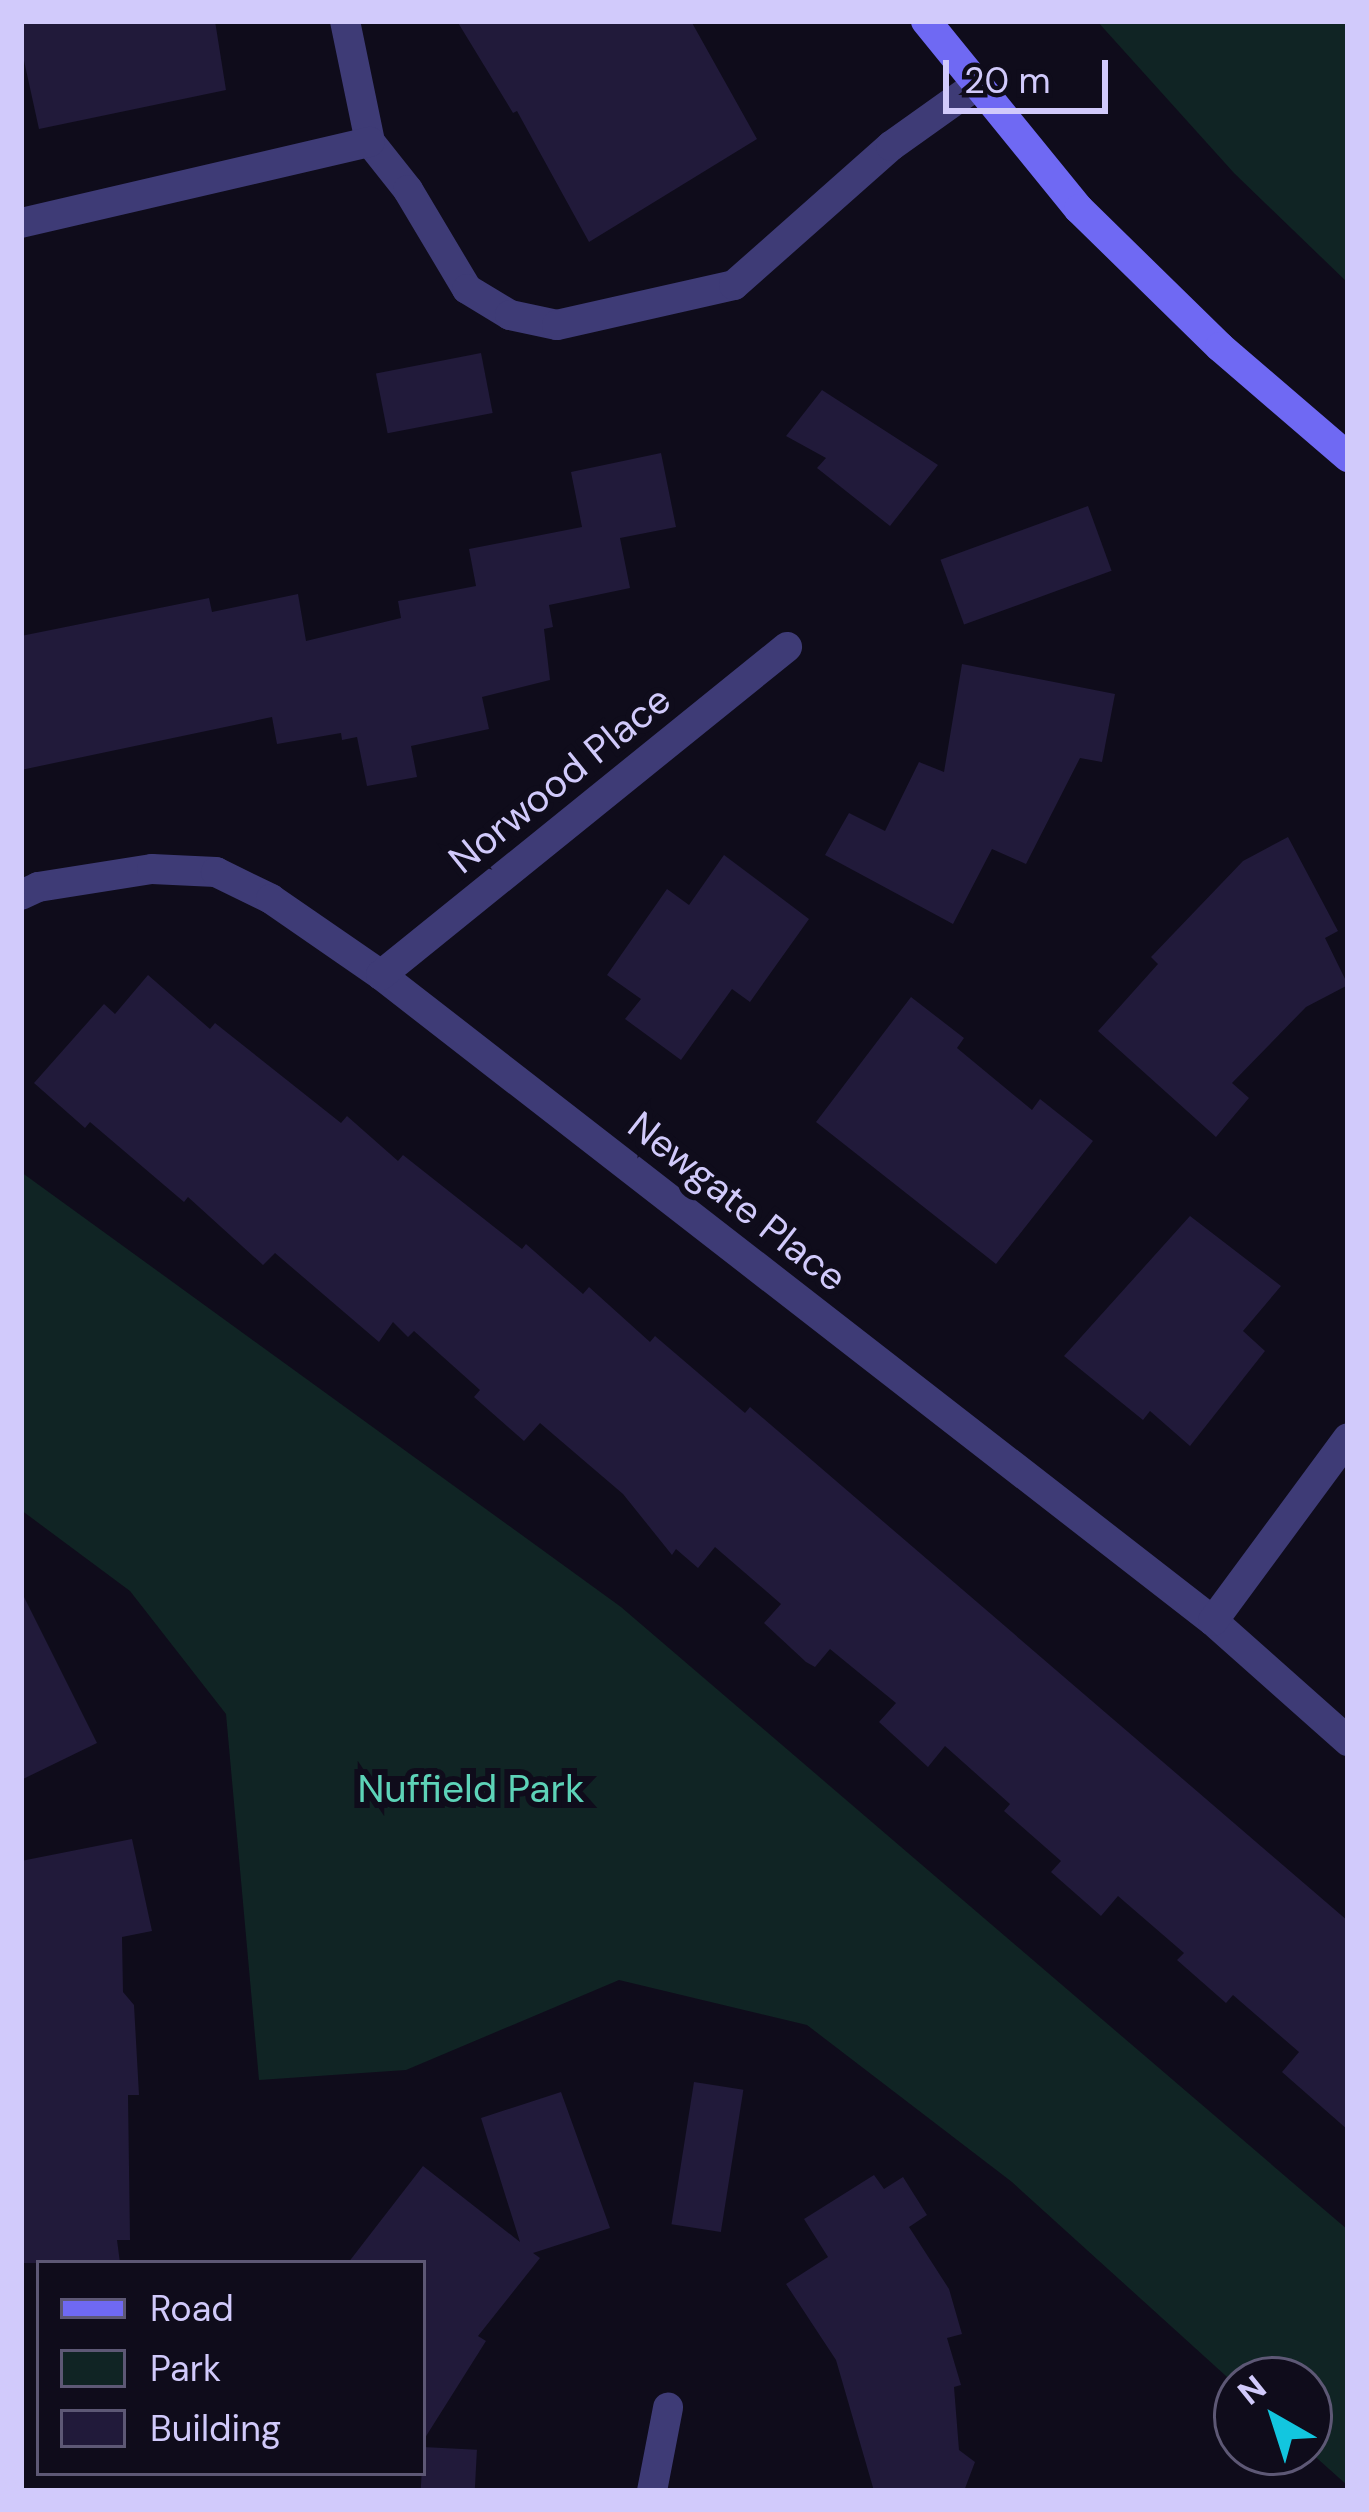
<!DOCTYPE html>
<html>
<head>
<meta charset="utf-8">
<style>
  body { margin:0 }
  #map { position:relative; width:1369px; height:2512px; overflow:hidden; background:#0f0c1b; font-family:"DM Sans",sans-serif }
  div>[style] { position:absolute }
  .green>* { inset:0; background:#102424 }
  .building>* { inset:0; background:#211a3a; transform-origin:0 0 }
  .street>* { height:30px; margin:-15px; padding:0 15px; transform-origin:15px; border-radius:15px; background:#3e3b76 }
  .secondary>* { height:30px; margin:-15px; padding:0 15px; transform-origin:15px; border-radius:15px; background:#6f69f3 }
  span { translate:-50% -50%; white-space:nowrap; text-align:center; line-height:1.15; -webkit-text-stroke:12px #0f0c1b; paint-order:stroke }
  .street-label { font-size:39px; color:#d1cafb }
  .park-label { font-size:39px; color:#5dd3b8 }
  .frame { position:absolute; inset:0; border:24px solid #d1cafb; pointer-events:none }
  .legend { position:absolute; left:36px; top:2260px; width:390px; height:216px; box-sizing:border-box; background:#0f0c1b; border:3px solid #5d5875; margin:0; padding:15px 21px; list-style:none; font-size:36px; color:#d1cafb }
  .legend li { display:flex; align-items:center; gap:24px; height:60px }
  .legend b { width:60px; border:3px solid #5d5875 }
  .north { position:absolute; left:1213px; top:2356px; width:120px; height:120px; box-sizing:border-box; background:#0f0c1b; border:3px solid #5d5875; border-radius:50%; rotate:321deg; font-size:33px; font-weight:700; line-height:48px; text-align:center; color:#d1cafb }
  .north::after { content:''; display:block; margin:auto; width:42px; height:54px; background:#12c6df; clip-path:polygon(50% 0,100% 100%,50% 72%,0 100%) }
  .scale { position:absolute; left:943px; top:60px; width:165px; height:54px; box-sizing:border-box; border:6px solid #d1cafb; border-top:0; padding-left:15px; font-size:36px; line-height:42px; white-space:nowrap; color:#d1cafb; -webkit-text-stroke:9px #0f0c1b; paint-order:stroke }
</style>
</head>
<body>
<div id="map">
  <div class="green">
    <i style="clip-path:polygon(1097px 21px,1348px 21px,1348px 283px,1234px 173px)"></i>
    <i style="clip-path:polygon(21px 1172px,621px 1607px,1348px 2230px,1348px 2486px,1309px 2451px,1309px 2380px,1237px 2380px,1237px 2386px,1012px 2182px,807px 2025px,619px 1980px,406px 2070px,259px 2080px,226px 1714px,130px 1591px,21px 1510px)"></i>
  </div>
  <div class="building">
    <i style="clip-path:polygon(21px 21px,215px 21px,226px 90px,39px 129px,21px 47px)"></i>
    <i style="clip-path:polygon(457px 21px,691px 21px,757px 139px,589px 242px,517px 111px,513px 113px)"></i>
    <i style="left:481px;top:353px;width:61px;height:107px;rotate:79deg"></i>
    <i style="clip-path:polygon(822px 390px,938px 465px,890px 526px,817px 468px,826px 458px,786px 436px)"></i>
    <i style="clip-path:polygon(661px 453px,676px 527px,620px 538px,630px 588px,549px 605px,553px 627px,544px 629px,550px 680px,482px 697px,489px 729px,411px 746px,417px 777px,367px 786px,357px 737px,342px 740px,341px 733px,277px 744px,272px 717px,21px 770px,21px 636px,209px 598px,212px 612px,298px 594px,306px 641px,401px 618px,398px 601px,476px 586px,469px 549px,582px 527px,571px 472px)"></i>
    <i style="left:1088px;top:506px;width:69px;height:157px;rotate:70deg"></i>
    <i style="clip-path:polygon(962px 664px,1115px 694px,1102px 762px,1080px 758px,1026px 864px,992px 849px,953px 924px,825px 855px,849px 813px,885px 831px,919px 762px,944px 772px)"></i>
    <i style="clip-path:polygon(1288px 837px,1338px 931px,1325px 938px,1348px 985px,1306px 1007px,1232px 1083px,1249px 1098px,1216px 1137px,1098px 1031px,1158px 964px,1151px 957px,1243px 861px)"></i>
    <i style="clip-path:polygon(724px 855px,809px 919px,750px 1002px,732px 989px,681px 1060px,625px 1019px,641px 999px,607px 975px,667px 889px,689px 905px)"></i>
    <i style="clip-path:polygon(148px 975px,210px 1029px,215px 1023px,341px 1123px,347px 1116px,398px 1161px,403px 1155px,522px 1249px,526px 1244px,583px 1294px,589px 1287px,650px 1342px,655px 1336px,745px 1413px,750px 1407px,1348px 1921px,1348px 2130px,1282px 2072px,1299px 2052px,1233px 1995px,1226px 2003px,1177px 1960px,1184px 1953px,1118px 1896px,1101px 1916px,1051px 1872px,1061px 1861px,1004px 1811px,1010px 1804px,945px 1746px,928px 1767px,879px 1722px,896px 1703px,830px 1649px,815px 1667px,806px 1662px,764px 1623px,781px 1604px,715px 1547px,698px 1568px,676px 1549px,672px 1555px,623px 1494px,540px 1423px,524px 1441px,474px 1397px,480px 1390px,414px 1331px,408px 1337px,393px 1322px,379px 1342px,275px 1253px,263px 1265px,188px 1197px,184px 1202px,90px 1122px,85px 1128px,34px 1083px,104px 1004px,115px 1014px)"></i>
    <i style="clip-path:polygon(911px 997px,964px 1038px,957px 1048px,1032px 1110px,1040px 1099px,1093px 1141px,996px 1264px,816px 1122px)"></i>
    <i style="clip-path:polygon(1190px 1216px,1281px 1286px,1243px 1331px,1265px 1351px,1190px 1446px,1150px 1411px,1143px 1420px,1064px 1356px)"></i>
    <i style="clip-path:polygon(21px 1591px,97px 1743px,21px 1780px)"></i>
    <i style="clip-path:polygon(132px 1839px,152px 1931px,122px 1937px,123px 1992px,134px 2005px,139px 2095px,128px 2095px,130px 2240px,117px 2240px,120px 2263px,21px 2263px,21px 1861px)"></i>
    <i style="left:694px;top:2082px;width:50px;height:144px;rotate:9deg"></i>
    <i style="clip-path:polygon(561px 2092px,610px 2228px,533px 2253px,540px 2258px,478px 2336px,486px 2341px,423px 2441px,423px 2263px,348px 2263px,423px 2166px,520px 2242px,481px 2118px)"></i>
    <i style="clip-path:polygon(874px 2175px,884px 2189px,903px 2177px,927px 2215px,909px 2227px,949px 2289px,962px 2334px,947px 2338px,961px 2385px,954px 2387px,959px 2450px,975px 2462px,964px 2491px,874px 2491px,836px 2360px,786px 2284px,828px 2257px,804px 2219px)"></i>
    <i style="left:423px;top:2447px;width:54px;height:44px;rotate:3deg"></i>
  </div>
  <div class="street">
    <i style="left:345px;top:21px;width:124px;rotate:78.3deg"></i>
    <i style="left:370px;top:142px;width:61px;rotate:51.6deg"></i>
    <i style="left:408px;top:190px;width:115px;rotate:59.2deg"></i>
    <i style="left:467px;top:289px;width:50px;rotate:31.2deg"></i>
    <i style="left:510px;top:315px;width:48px;rotate:12deg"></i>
    <i style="left:557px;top:325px;width:181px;rotate:-12.7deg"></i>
    <i style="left:734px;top:285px;width:210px;rotate:-41.5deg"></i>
    <i style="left:891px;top:146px;width:103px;rotate:-35.5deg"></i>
    <i style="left:21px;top:223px;width:358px;rotate:-13.1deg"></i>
    <i style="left:21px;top:895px;width:19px;rotate:-25deg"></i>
    <i style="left:38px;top:887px;width:115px;rotate:-9deg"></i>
    <i style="left:152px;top:869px;width:64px;rotate:2.7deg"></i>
    <i style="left:216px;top:872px;width:61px;rotate:26.1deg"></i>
    <i style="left:271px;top:899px;width:134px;rotate:34.6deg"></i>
    <i style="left:381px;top:975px;width:1053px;rotate:37.83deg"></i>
    <i style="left:1213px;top:1621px;width:181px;rotate:41.6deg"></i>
    <i style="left:381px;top:975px;width:522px;rotate:-38.93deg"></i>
    <i style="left:1213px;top:1621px;width:227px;rotate:-53.6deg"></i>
    <i style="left:652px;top:2491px;width:85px;rotate:-79.1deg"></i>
  </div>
  <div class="secondary">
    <i style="left:926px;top:21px;width:242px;rotate:50.9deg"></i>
    <i style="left:1079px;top:209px;width:197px;rotate:44.4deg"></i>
    <i style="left:1220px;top:347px;width:169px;rotate:40.7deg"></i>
  </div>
  <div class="street-label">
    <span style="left:560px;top:780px;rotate:-39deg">Norwood Place</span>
    <span style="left:737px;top:1202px;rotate:38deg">Newgate Place</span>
  </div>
  <div class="park-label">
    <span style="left:471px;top:1789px">Nuffield Park</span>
  </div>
  <div class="frame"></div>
  <ul class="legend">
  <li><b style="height:15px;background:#6f69f3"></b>Road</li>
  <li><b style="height:33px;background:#102424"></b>Park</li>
  <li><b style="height:33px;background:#211a3a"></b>Building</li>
  </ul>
  <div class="north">N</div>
  <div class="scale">20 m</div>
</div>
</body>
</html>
